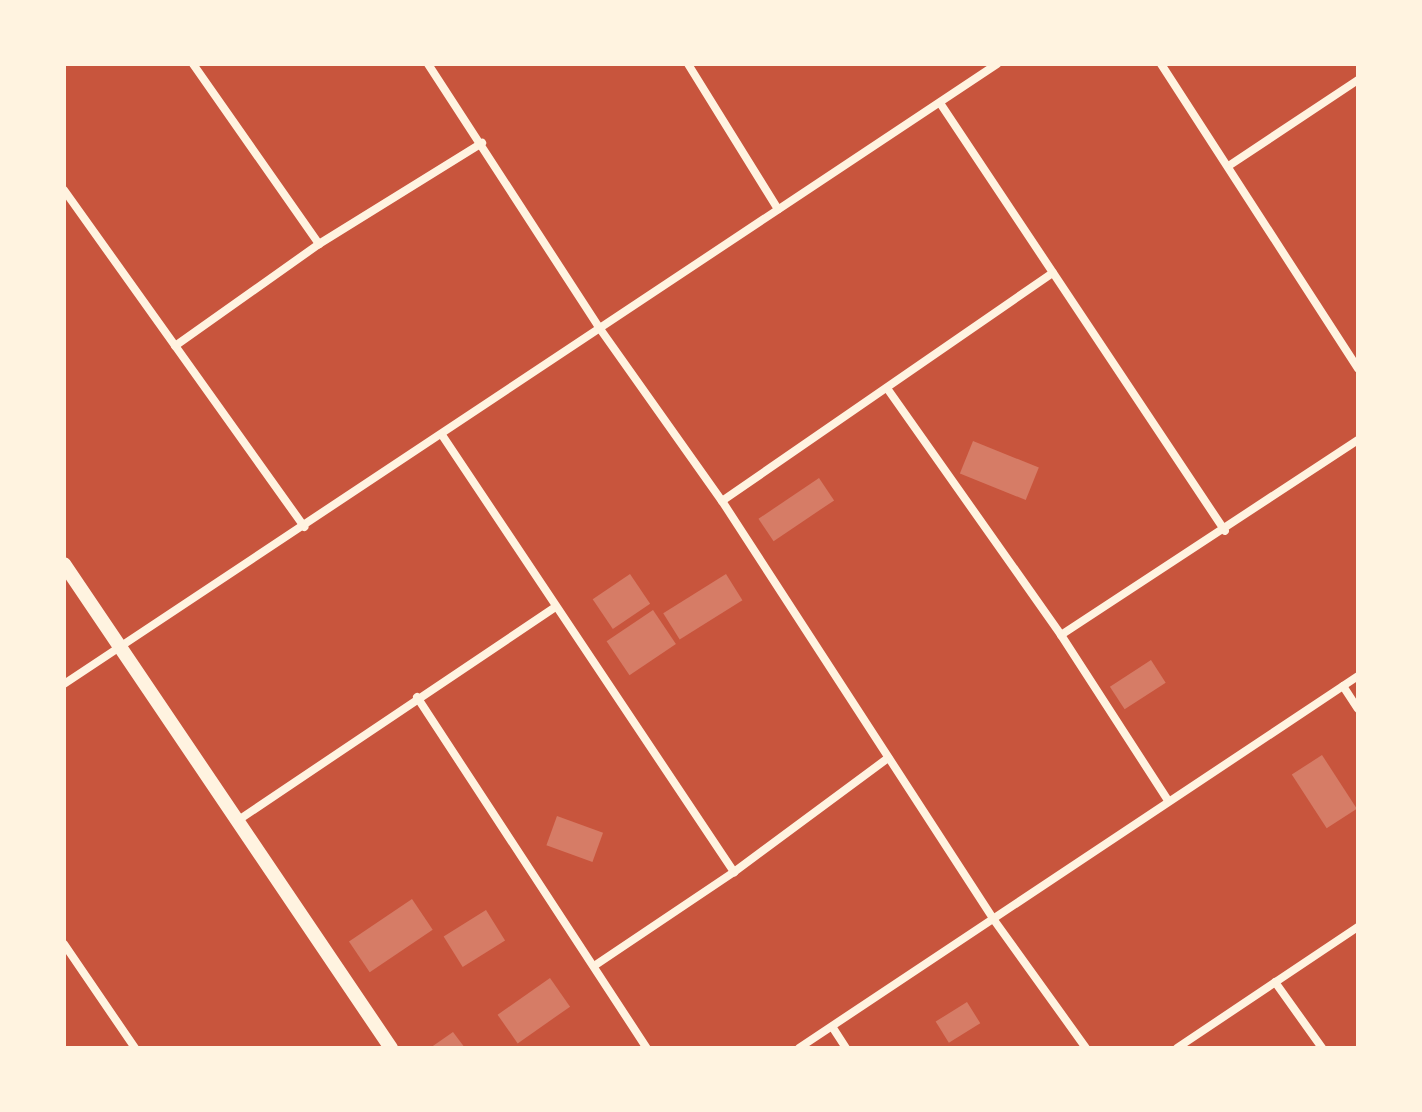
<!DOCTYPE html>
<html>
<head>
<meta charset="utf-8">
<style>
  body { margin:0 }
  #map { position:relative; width:1422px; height:1112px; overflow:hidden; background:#c8553d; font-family:Inter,sans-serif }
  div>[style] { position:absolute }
  .building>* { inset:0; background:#d67c66; transform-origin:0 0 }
  .minor>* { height:8px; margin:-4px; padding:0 4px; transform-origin:4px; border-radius:4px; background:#fff3e0 }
  .tertiary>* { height:14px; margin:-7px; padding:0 7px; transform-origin:7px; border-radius:7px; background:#fff3e0 }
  span { translate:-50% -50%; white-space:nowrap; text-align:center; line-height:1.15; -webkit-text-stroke:8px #fff3e0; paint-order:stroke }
  .frame { position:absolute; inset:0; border:66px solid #fff3e0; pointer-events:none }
</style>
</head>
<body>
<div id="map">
  <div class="building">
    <i style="left:973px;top:441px;width:71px;height:35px;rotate:22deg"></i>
    <i style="left:819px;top:478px;width:27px;height:73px;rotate:56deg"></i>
    <i style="left:630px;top:574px;width:36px;height:45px;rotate:56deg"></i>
    <i style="left:726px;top:574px;width:31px;height:74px;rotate:58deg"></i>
    <i style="left:653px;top:610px;width:41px;height:56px;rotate:56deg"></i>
    <i style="left:1151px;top:660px;width:27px;height:49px;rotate:57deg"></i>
    <i style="left:1322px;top:755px;width:64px;height:36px;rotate:57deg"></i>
    <i style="left:557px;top:816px;width:49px;height:31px;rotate:20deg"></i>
    <i style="left:412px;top:899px;width:37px;height:76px;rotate:56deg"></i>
    <i style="left:486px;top:910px;width:36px;height:50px;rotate:58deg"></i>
    <i style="left:550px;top:978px;width:35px;height:64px;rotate:55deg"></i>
    <i style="left:967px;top:1002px;width:25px;height:37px;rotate:58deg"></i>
    <i style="clip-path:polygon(453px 1032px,465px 1048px,430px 1048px)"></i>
  </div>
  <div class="minor">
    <i style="left:193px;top:64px;width:220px;rotate:55deg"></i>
    <i style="left:428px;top:64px;width:312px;rotate:57deg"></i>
    <i style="left:598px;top:326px;width:214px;rotate:54.7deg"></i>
    <i style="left:722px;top:501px;width:500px;rotate:57deg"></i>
    <i style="left:994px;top:920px;width:158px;rotate:54.3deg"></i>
    <i style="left:688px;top:64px;width:171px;rotate:58.2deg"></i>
    <i style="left:1161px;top:64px;width:363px;rotate:57.1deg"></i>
    <i style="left:940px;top:103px;width:514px;rotate:56.34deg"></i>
    <i style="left:1230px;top:165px;width:154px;rotate:-33.6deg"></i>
    <i style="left:64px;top:190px;width:414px;rotate:54.5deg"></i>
    <i style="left:175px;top:346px;width:176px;rotate:-35.3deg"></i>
    <i style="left:319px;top:244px;width:192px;rotate:-31.8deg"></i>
    <i style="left:889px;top:391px;width:299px;rotate:54.8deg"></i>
    <i style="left:1061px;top:635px;width:195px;rotate:57.1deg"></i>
    <i style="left:442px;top:435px;width:526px;rotate:56.25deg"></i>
    <i style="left:722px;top:501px;width:402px;rotate:-34.6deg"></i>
    <i style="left:1061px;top:635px;width:355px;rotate:-33.3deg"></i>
    <i style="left:64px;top:684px;width:1120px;rotate:-33.6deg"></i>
    <i style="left:1343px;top:686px;width:27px;rotate:57deg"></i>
    <i style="left:417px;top:697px;width:420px;rotate:56.8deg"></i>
    <i style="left:240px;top:819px;width:378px;rotate:-33.9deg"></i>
    <i style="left:64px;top:944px;width:126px;rotate:55.7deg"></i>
    <i style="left:597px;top:964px;width:165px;rotate:-33.9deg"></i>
    <i style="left:734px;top:872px;width:192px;rotate:-36.5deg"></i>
    <i style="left:1275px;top:982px;width:81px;rotate:54.5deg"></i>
    <i style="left:833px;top:1028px;width:24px;rotate:57deg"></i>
    <i style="left:799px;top:1048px;width:671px;rotate:-33.64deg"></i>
    <i style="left:1177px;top:1048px;width:218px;rotate:-33.8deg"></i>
  </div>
  <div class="tertiary">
    <i style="left:64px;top:564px;width:584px;rotate:55.96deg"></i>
  </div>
  <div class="frame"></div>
</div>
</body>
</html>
